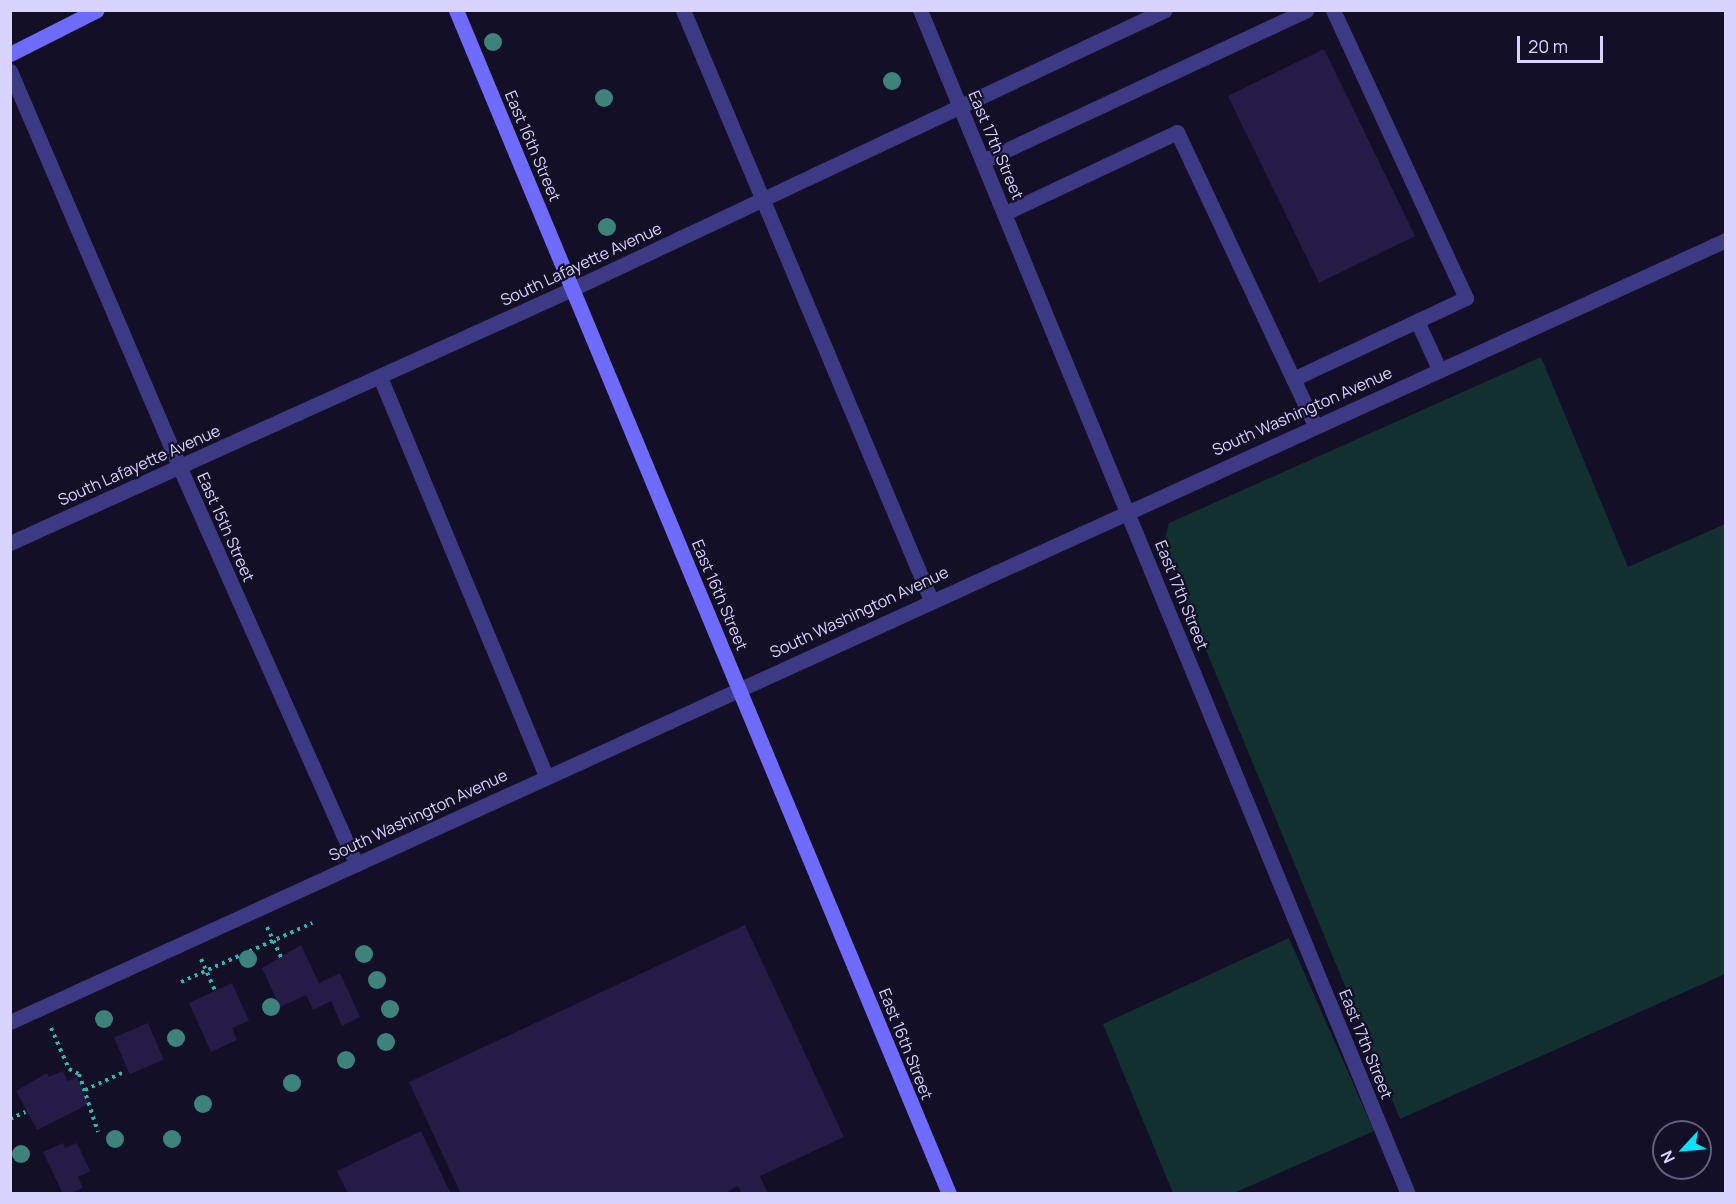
<!DOCTYPE html>
<html>
<head>
<meta charset="utf-8">
<style>
  body { margin:0 }
  #map { position:relative; width:1736px; height:1204px; overflow:hidden; background:#130f26; font-family:Manrope,sans-serif }
  div>[style] { position:absolute }
  .green>* { inset:0; background:#12302f }
  .building>* { inset:0; background:#241b47; transform-origin:0 0 }
  .path>* { height:4px; margin-top:-2px; transform-origin:0; background:repeating-linear-gradient(90deg,#2fb8b0 0 3px,transparent 0 7.5px) }
  .lane>* { height:15px; margin:-7.5px; padding:0 7.5px; transform-origin:7.5px; border-radius:7.5px; background:#3d3a85 }
  .street>* { height:15px; margin:-7.5px; padding:0 7.5px; transform-origin:7.5px; border-radius:7.5px; background:#3d3a85 }
  .secondary>* { height:15px; margin:-7.5px; padding:0 7.5px; transform-origin:7.5px; border-radius:7.5px; background:#6f6bff }
  .trees>* { width:18px; height:18px; margin:-9px; border-radius:50%; background:#3d827b }
  span { translate:-50% -50%; white-space:nowrap; text-align:center; line-height:1.15; -webkit-text-stroke:4.5px #130f26; paint-order:stroke }
  .street-label { font-size:16px; color:#d9d4ff }
  .frame { position:absolute; inset:0; border:12px solid #d9d4ff; pointer-events:none }
  .north { position:absolute; left:1652px; top:1120px; width:60px; height:60px; box-sizing:border-box; background:#130f26; border:2px solid #625e7d; border-radius:50%; rotate:244deg; font-size:16px; font-weight:700; line-height:24px; text-align:center; color:#d9d4ff }
  .north::after { content:''; display:block; margin:auto; width:21px; height:27px; background:#00e5ff; clip-path:polygon(50% 0,100% 100%,50% 72%,0 100%) }
  .scale { position:absolute; left:1517px; top:36px; width:86px; height:27px; box-sizing:border-box; border:3px solid #d9d4ff; border-top:0; padding-left:8px; font-size:18px; line-height:21px; white-space:nowrap; color:#d9d4ff; -webkit-text-stroke:4px #130f26; paint-order:stroke }
</style>
</head>
<body>
<div id="map">
  <div class="green">
    <i style="clip-path:polygon(1541px 357px,1628px 567px,1725px 524px,1725px 974px,1400px 1119px,1163px 546px,1169px 523px)"></i>
    <i style="clip-path:polygon(1289px 938px,1374px 1131px,1234px 1193px,1173px 1193px,1103px 1024px)"></i>
  </div>
  <div class="building">
    <i style="left:1324px;top:49px;width:208px;height:107px;rotate:64deg"></i>
    <i style="clip-path:polygon(745px 925px,844px 1137px,760px 1176px,768px 1194px,742px 1194px,738px 1186px,723px 1194px,461px 1194px,409px 1082px)"></i>
    <i style="clip-path:polygon(301px 945px,319px 983px,340px 973px,360px 1017px,342px 1026px,331px 1001px,313px 1010px,306px 995px,280px 1007px,262px 968px)"></i>
    <i style="clip-path:polygon(232px 983px,249px 1021px,232px 1028px,237px 1040px,211px 1052px,189px 1003px)"></i>
    <i style="left:148px;top:1023px;width:40px;height:37px;rotate:67deg"></i>
    <i style="clip-path:polygon(63px 1071px,68px 1081px,77px 1077px,89px 1104px,37px 1130px,16px 1091px,47px 1073px,48px 1077px)"></i>
    <i style="clip-path:polygon(421px 1131px,451px 1194px,348px 1194px,337px 1171px)"></i>
    <i style="clip-path:polygon(63px 1143px,65px 1148px,77px 1143px,90px 1171px,78px 1177px,83px 1188px,69px 1194px,63px 1194px,43px 1152px)"></i>
  </div>
  <div class="path">
    <i style="left:267px;top:927px;width:35px;rotate:65deg"></i>
    <i style="left:201px;top:959px;width:35px;rotate:66deg"></i>
    <i style="left:181px;top:982px;width:144px;rotate:-24.2deg"></i>
    <i style="left:51px;top:1028px;width:45px;rotate:66.3deg"></i>
    <i style="left:69px;top:1069px;width:11px;rotate:27deg"></i>
    <i style="left:79px;top:1074px;width:61px;rotate:71.9deg"></i>
    <i style="left:85px;top:1090px;width:43px;rotate:-24.8deg"></i>
    <i style="left:10px;top:1119px;width:17px;rotate:-25deg"></i>
  </div>
  <div class="lane">
    <i style="left:683px;top:10px;width:640px;rotate:67.2deg"></i>
    <i style="left:983px;top:161px;width:357px;rotate:-25deg"></i>
    <i style="left:1005px;top:213px;width:190px;rotate:-25.2deg"></i>
    <i style="left:1177px;top:132px;width:324px;rotate:64.8deg"></i>
    <i style="left:1417px;top:321px;width:53px;rotate:65.4deg"></i>
    <i style="left:380px;top:377px;width:432px;rotate:67.4deg"></i>
    <i style="left:1293px;top:379px;width:191px;rotate:-25.1deg"></i>
    <i style="left:1466px;top:298px;width:317px;rotate:-114.8deg"></i>
  </div>
  <div class="street">
    <i style="left:920px;top:10px;width:1281px;rotate:67.6deg"></i>
    <i style="left:10px;top:71px;width:430px;rotate:66.8deg"></i>
    <i style="left:179px;top:466px;width:436px;rotate:66deg"></i>
    <i style="left:10px;top:543px;width:617px;rotate:-24.32deg"></i>
    <i style="left:572px;top:289px;width:655px;rotate:-25.2deg"></i>
    <i style="left:10px;top:1022px;width:1886px;rotate:-24.5deg"></i>
  </div>
  <div class="secondary">
    <i style="left:456px;top:10px;width:1283px;rotate:67.39deg"></i>
    <i style="left:10px;top:54px;width:97px;rotate:-26.8deg"></i>
  </div>
  <div class="trees">
    <i style="left:493px;top:42px"></i>
    <i style="left:892px;top:81px"></i>
    <i style="left:604px;top:98px"></i>
    <i style="left:607px;top:227px"></i>
    <i style="left:364px;top:954px"></i>
    <i style="left:248px;top:959px"></i>
    <i style="left:377px;top:980px"></i>
    <i style="left:271px;top:1007px"></i>
    <i style="left:390px;top:1009px"></i>
    <i style="left:104px;top:1019px"></i>
    <i style="left:176px;top:1038px"></i>
    <i style="left:386px;top:1042px"></i>
    <i style="left:346px;top:1060px"></i>
    <i style="left:292px;top:1083px"></i>
    <i style="left:203px;top:1104px"></i>
    <i style="left:115px;top:1139px"></i>
    <i style="left:172px;top:1139px"></i>
    <i style="left:21px;top:1154px"></i>
  </div>
  <div class="street-label">
    <span style="left:996px;top:145px;rotate:67deg">East 17th Street</span>
    <span style="left:533px;top:146px;rotate:67deg">East 16th Street</span>
    <span style="left:581px;top:264px;rotate:-25deg">South Lafayette Avenue</span>
    <span style="left:1302px;top:411px;rotate:-24deg">South Washington Avenue</span>
    <span style="left:139px;top:465px;rotate:-24deg">South Lafayette Avenue</span>
    <span style="left:226px;top:527px;rotate:66deg">East 15th Street</span>
    <span style="left:720px;top:595px;rotate:67deg">East 16th Street</span>
    <span style="left:1182px;top:595px;rotate:68deg">East 17th Street</span>
    <span style="left:859px;top:612px;rotate:-25deg">South Washington Avenue</span>
    <span style="left:418px;top:815px;rotate:-25deg">South Washington Avenue</span>
    <span style="left:906px;top:1044px;rotate:68deg">East 16th Street</span>
    <span style="left:1366px;top:1044px;rotate:68deg">East 17th Street</span>
  </div>
  <div class="frame"></div>
  <div class="north">N</div>
  <div class="scale">20 m</div>
</div>
</body>
</html>
